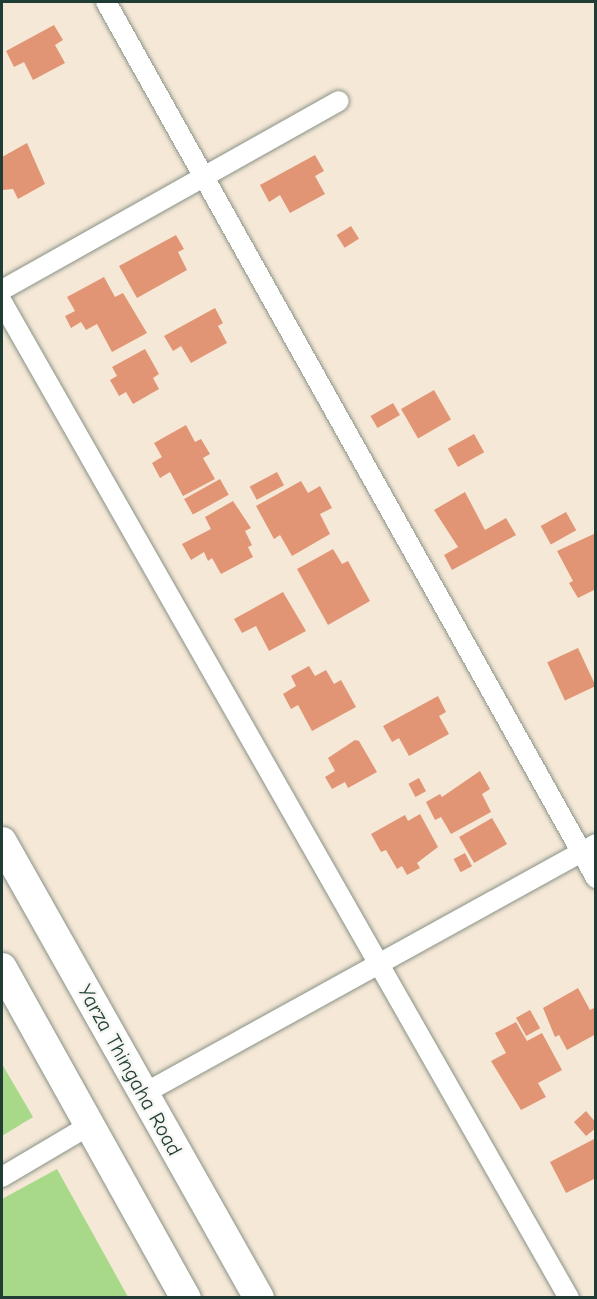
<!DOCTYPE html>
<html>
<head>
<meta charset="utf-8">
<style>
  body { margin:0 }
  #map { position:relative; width:597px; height:1299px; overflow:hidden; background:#f5e8d7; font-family:"Comic Neue",sans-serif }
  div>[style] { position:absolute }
  .green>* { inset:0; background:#a7d988 }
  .building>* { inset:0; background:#e19575; transform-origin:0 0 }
  .roads { filter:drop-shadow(0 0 2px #8a9286) drop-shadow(0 0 2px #8a9286) }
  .street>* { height:20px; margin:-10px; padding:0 10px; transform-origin:10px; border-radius:10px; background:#fff }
  .primary>* { height:30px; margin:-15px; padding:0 15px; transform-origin:15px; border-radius:15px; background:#fff }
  span { translate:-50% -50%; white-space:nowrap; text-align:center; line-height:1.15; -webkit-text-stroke:5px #f6f6f2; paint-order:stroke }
  .street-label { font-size:21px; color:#1f3d34 }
  .frame { position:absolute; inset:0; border:3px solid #1f3d34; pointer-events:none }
</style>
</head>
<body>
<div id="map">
  <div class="green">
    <i style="clip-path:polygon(2px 1064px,33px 1117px,2px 1136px)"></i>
    <i style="clip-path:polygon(57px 1169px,128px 1297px,2px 1297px,2px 1199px)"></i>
  </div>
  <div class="building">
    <i style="clip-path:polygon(54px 25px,63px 40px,55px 45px,65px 63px,33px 80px,24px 62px,14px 67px,6px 51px)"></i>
    <i style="clip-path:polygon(27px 143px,45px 184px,18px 199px,13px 189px,2px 190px,2px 157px)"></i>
    <i style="clip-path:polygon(315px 155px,324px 171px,315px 176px,325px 194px,290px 213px,280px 195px,269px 202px,260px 185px)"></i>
    <i style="left:351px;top:226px;width:15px;height:17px;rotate:58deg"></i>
    <i style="clip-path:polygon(176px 235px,184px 249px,178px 252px,187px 270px,137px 298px,119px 266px)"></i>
    <i style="clip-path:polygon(104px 277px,115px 297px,123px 293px,147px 333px,112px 352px,97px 324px,86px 330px,81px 322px,71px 328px,65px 316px,75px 311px,67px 297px)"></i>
    <i style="clip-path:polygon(215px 308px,223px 323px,218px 326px,227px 343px,191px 363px,181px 346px,173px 351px,164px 336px)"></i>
    <i style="clip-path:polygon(145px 349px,159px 374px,153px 378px,159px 389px,133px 404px,126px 392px,119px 396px,110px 380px,117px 376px,112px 367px)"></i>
    <i style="left:434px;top:390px;width:34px;height:38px;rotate:60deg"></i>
    <i style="left:393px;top:403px;width:14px;height:26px;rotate:60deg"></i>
    <i style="clip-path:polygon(186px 425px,195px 442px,201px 439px,210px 454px,203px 458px,215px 479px,183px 496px,170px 472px,160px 478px,152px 463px,162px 457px,154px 443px)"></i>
    <i style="left:474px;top:434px;width:21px;height:30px;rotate:61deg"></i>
    <i style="left:277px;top:472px;width:15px;height:31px;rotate:62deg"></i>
    <i style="left:220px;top:479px;width:18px;height:41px;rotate:61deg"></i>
    <i style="clip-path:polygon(301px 481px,308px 493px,320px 486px,332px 508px,320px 514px,330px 534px,292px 556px,280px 535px,274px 539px,256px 506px)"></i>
    <i style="clip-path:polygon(465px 492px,485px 530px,506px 518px,516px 535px,452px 570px,444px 555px,458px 547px,434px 510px)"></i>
    <i style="clip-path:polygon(233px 501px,251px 528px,245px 531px,252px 545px,248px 547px,253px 557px,221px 574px,212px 558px,208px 561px,204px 552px,191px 560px,182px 544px,211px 529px,205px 517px)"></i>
    <i style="left:566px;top:512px;width:21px;height:29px;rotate:61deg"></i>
    <i style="clip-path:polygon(596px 533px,596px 589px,578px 598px,569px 583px,573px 581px,557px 551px)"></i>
    <i style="clip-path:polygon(333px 549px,342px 564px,348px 561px,370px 601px,328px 625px,297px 569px)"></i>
    <i style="clip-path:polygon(283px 592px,306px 631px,269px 651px,256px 626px,242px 633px,234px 619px)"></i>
    <i style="left:578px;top:648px;width:42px;height:34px;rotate:65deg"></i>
    <i style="clip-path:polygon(309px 666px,315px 676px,326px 670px,334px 684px,341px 680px,356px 707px,312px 731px,298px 705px,291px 709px,283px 694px,296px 686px,291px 676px)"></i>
    <i style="clip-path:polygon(438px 696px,446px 712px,439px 716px,449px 734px,409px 756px,399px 738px,392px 742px,383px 726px)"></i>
    <i style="clip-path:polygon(355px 740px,359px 741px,377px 772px,348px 788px,345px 782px,332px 789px,325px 777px,335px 771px,328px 758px)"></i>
    <i style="clip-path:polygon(480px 771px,490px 789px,482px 794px,491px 812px,451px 834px,441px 817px,435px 820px,426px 802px,440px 794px,442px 797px)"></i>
    <i style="left:419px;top:778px;width:15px;height:12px;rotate:62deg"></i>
    <i style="clip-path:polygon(420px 814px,438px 847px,417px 863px,420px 868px,407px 875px,402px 866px,397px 869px,386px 850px,381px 852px,371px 834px,405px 815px,408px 821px)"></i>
    <i style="left:492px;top:818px;width:30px;height:38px;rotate:60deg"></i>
    <i style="left:465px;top:853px;width:15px;height:13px;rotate:62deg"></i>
    <i style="clip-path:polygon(578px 988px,590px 1010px,596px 1007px,596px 1034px,567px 1050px,559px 1035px,555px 1037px,543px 1008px)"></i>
    <i style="left:530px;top:1010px;width:21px;height:16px;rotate:61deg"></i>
    <i style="clip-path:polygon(516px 1022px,527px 1041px,542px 1033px,562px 1070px,538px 1083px,546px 1097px,521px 1110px,491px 1061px,506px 1053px,495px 1033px)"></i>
    <i style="clip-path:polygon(586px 1111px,596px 1123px,596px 1128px,586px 1136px,574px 1122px)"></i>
    <i style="clip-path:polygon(596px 1138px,596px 1178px,566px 1193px,550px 1162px)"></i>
  </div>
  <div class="roads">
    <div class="street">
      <i style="left:106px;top:2px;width:1004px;rotate:60.78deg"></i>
      <i style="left:2px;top:290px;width:386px;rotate:-29.3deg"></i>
      <i style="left:2px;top:302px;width:1146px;rotate:60.35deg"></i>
      <i style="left:143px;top:1094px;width:517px;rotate:-28.89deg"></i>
      <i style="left:2px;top:1177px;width:102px;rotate:-30.6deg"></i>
    </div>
    <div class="primary">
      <i style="left:2px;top:842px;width:523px;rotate:60.59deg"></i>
      <i style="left:2px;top:968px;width:378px;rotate:60.9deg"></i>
    </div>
  </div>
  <div class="street-label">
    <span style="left:130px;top:1070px;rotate:61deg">Yarza Thingaha Road</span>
  </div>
  <div class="frame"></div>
</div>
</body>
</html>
